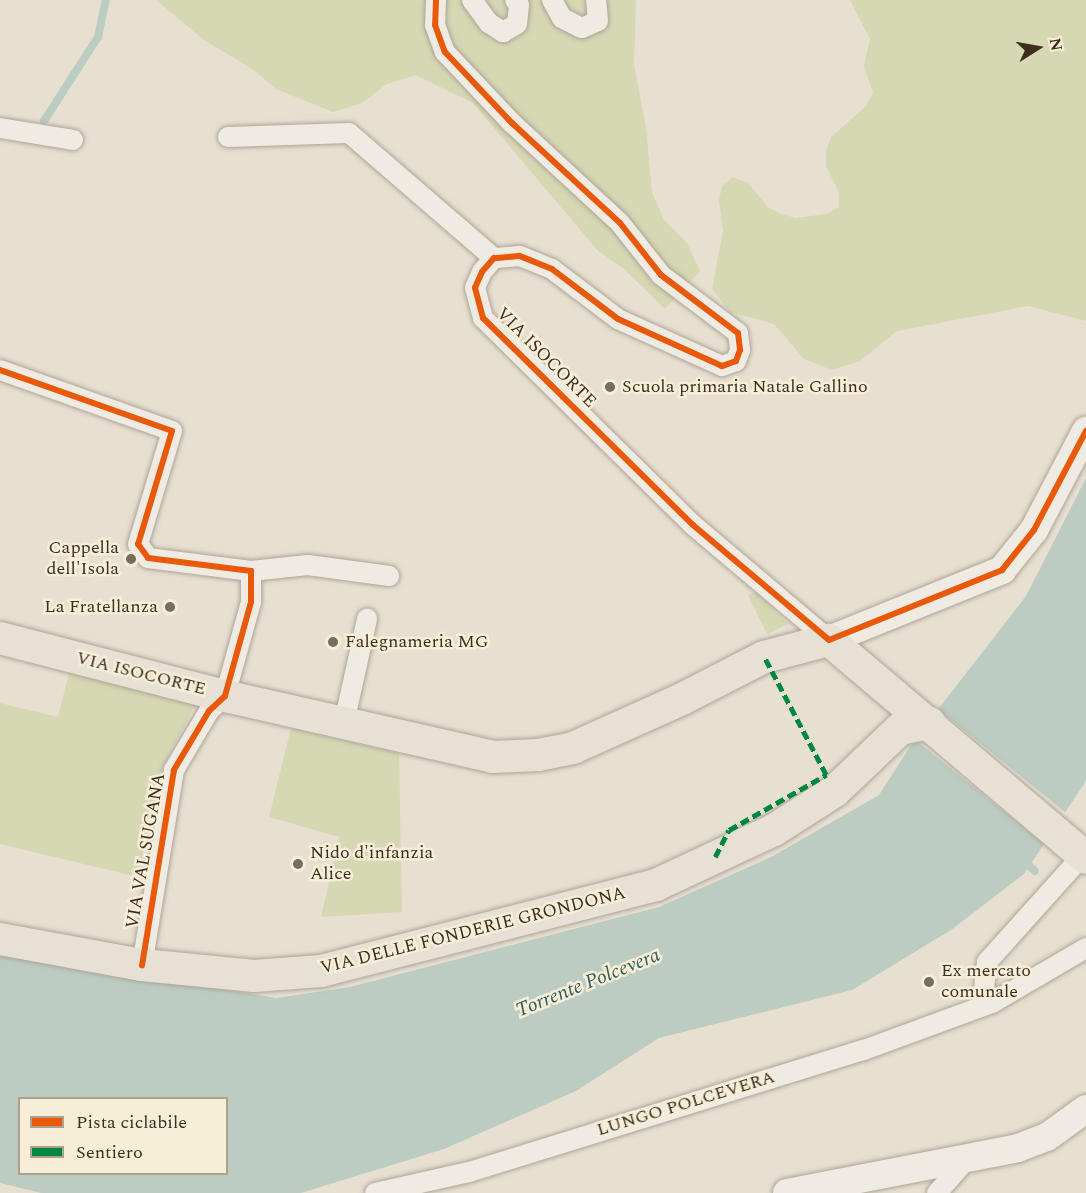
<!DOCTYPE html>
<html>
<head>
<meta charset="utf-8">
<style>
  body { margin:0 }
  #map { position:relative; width:1086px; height:1193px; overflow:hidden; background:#e7e0d1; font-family:Spectral,serif }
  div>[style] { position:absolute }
  .green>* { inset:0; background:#d6d7b3 }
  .water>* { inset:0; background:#bcccc2 }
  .pier>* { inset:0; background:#e7e0d1; transform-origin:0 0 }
  .stream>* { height:8px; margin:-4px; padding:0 4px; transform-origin:4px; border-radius:4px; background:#bcccc2 }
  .roads { filter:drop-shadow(0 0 2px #ada599) drop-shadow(0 0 2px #ada599) }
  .street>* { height:20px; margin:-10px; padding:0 10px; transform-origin:10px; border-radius:10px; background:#efebe3 }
  .secondary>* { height:28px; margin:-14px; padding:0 14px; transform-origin:14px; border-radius:14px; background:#efebe3 }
  .primary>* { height:32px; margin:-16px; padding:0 16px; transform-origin:16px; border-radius:16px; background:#e6e1d4 }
  .quiet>* { height:4.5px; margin-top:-2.25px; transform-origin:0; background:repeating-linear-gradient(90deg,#00873e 0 9px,transparent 0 13.5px) }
  .cycleway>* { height:6px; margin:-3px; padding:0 3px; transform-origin:3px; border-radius:3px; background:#e8590c }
  .dots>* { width:16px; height:16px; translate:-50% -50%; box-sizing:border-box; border:3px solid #f7eed8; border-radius:50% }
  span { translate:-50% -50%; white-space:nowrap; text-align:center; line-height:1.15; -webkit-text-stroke:5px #f7eed8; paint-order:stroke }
  .street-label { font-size:18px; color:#3d2e20 }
  .poi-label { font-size:18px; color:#3d2e20 }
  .left { translate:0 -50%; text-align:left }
  .right { translate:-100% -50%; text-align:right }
  .water-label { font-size:20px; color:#2f5d5a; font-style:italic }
  .legend { position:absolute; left:18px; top:1097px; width:210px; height:78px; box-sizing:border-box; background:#f7eed8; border:2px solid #ada18e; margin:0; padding:8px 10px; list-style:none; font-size:18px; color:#3d2e20 }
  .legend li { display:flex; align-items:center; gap:12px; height:30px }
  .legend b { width:30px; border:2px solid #ada18e }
  .north { position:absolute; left:1008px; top:18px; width:60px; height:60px; -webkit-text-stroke:4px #f7eed8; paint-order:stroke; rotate:79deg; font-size:16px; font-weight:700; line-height:24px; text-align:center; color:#3d2e20 }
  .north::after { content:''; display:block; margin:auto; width:21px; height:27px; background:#3d2e20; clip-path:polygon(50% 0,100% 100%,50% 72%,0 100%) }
</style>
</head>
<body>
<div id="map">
  <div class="green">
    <i style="clip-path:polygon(156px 0,636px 0,634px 65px,646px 127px,652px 192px,664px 220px,687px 243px,700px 271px,665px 309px,623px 268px,598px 251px,473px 103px,416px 75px,387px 84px,362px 103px,333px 112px,276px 89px,254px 70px,204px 40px)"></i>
    <i style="clip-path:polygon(850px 0,1086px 0,1086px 321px,1028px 306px,897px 331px,860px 361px,832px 370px,804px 359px,774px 324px,730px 312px,712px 289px,723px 231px,719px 200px,722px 186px,733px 177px,748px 183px,768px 207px,781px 214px,796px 218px,826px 214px,839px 207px,839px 193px,826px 166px,826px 151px,831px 137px,866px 106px,873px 93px,864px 66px,870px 39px)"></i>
    <i style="clip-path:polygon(756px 592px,788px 624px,767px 634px,748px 595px)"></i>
    <i style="clip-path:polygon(70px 669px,198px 699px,159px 775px,138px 877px,0 844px,0 703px,58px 717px)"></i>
    <i style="clip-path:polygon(291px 728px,399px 753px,402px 912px,321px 917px,339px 837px,269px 817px)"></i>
  </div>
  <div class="water">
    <i style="clip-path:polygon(evenodd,1086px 478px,1086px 781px,1024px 874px,951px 930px,852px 990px,659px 1038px,576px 1091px,444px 1149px,301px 1193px,41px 1193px,0 1183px,0 951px,276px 998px,350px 987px,659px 907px,771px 857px,879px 795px,915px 739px,1026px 596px,1086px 478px,20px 1098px,226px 1098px,226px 1174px,20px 1174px,20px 1098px)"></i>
  </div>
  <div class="pier">
    <i style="left:939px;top:710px;width:164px;height:38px;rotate:39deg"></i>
  </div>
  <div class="stream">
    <i style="left:44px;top:121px;width:100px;rotate:-57.3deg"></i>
    <i style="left:98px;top:37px;width:38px;rotate:-78deg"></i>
    <i style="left:1023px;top:860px;width:16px;rotate:43deg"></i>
  </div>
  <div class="roads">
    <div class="street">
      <i style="left:436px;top:0;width:25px;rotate:92deg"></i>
      <i style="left:435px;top:25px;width:29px;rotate:70deg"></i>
      <i style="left:445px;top:52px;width:98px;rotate:46.7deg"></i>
      <i style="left:512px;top:123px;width:147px;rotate:42.8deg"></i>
      <i style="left:620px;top:223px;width:66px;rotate:51.7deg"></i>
      <i style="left:661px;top:275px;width:96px;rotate:37deg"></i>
      <i style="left:738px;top:333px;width:17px;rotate:83deg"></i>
      <i style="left:740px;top:350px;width:12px;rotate:110deg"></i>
      <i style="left:736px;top:361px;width:15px;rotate:160deg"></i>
      <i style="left:722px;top:366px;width:114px;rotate:-155.7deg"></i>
      <i style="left:618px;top:319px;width:83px;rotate:-142.9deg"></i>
      <i style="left:552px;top:269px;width:35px;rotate:-158deg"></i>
      <i style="left:519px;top:256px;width:25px;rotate:175deg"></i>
      <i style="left:494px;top:258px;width:18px;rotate:131deg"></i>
      <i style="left:482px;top:272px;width:17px;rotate:114deg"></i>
      <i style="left:475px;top:288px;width:31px;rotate:75deg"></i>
      <i style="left:483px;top:318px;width:295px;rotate:44.6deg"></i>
      <i style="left:693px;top:525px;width:178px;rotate:40.2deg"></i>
      <i style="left:472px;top:0;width:29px;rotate:54deg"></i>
      <i style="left:489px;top:23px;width:17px;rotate:33deg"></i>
      <i style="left:503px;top:32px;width:16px;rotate:-30deg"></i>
      <i style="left:517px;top:24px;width:19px;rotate:-84deg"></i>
      <i style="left:519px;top:5px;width:6px;rotate:-129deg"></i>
      <i style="left:552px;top:0;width:21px;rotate:61deg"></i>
      <i style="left:562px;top:18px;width:22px;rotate:27deg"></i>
      <i style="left:582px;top:28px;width:17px;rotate:-24deg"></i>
      <i style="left:598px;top:21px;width:21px;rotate:-95deg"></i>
      <i style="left:0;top:128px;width:74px;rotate:9.3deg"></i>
      <i style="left:228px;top:137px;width:121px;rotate:-1.9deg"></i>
      <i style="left:349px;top:133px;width:191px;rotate:40.8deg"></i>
      <i style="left:0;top:370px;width:182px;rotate:19.5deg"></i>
      <i style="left:172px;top:431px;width:118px;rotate:106.7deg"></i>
      <i style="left:138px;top:544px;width:17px;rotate:54deg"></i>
      <i style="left:148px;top:558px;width:104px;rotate:7.2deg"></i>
      <i style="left:251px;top:571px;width:31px;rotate:90deg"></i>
      <i style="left:251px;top:602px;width:98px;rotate:105.5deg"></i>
      <i style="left:225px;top:696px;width:22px;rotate:137deg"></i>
      <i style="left:209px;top:711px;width:69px;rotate:120.7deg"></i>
      <i style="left:174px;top:770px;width:198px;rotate:99.3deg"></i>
      <i style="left:251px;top:571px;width:57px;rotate:-6deg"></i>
      <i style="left:308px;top:565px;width:82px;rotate:7.7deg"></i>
      <i style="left:344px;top:723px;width:107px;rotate:-77.5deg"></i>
      <i style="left:982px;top:1006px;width:44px;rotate:-83.5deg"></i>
      <i style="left:987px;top:962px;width:144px;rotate:-48.1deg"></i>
      <i style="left:375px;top:1193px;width:96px;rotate:-12.6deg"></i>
      <i style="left:469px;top:1172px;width:413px;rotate:-17.2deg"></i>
      <i style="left:864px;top:1050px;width:136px;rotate:-20.2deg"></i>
      <i style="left:992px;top:1003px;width:109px;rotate:-30.3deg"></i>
      <i style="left:937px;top:1193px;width:45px;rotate:-48.6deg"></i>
    </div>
    <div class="secondary">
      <i style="left:829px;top:640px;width:187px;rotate:-22deg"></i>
      <i style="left:1002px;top:570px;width:51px;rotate:-51.3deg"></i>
      <i style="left:1034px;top:530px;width:112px;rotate:-62.3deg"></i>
      <i style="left:787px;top:1193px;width:235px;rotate:-11deg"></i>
      <i style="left:1018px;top:1148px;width:31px;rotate:-21deg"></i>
      <i style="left:1047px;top:1137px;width:48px;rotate:-35.7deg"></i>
    </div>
    <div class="primary">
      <i style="left:0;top:638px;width:232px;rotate:14.5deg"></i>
      <i style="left:225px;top:696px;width:275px;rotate:12.8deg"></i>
      <i style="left:493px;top:757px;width:45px;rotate:-2.5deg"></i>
      <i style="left:538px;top:755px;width:36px;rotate:-11deg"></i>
      <i style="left:573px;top:748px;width:120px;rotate:-24.2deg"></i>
      <i style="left:682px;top:699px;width:92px;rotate:-27.1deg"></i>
      <i style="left:764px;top:657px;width:67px;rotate:-14.7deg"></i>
      <i style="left:829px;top:640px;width:337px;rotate:40.3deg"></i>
      <i style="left:0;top:939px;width:144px;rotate:10.4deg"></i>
      <i style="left:142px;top:965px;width:113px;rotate:5.6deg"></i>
      <i style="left:254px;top:976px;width:67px;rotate:-4.3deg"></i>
      <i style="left:321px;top:971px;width:346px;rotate:-14.4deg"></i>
      <i style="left:656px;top:885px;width:130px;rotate:-25deg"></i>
      <i style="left:774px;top:830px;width:72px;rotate:-32.6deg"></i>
      <i style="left:835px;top:791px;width:90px;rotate:-43.6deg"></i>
      <i style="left:900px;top:729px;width:30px;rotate:-12deg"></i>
    </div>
  </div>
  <div class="quiet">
    <i style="left:715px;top:857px;width:30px;rotate:-63deg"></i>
    <i style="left:729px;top:830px;width:112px;rotate:-29.6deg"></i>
    <i style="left:826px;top:775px;width:133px;rotate:-117.7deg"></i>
  </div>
  <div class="cycleway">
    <i style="left:436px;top:0;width:25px;rotate:92deg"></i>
    <i style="left:435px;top:25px;width:29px;rotate:70deg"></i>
    <i style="left:445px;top:52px;width:98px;rotate:46.7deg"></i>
    <i style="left:512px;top:123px;width:147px;rotate:42.8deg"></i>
    <i style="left:620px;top:223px;width:66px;rotate:51.7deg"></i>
    <i style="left:661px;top:275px;width:96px;rotate:37deg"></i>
    <i style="left:738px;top:333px;width:17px;rotate:83deg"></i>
    <i style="left:740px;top:350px;width:12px;rotate:110deg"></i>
    <i style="left:736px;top:361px;width:15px;rotate:160deg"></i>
    <i style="left:722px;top:366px;width:114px;rotate:-155.7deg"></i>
    <i style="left:618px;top:319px;width:83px;rotate:-142.9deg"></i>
    <i style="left:552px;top:269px;width:35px;rotate:-158deg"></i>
    <i style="left:519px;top:256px;width:25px;rotate:175deg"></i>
    <i style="left:494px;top:258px;width:18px;rotate:131deg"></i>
    <i style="left:482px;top:272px;width:17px;rotate:114deg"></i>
    <i style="left:475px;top:288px;width:31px;rotate:75deg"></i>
    <i style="left:483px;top:318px;width:295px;rotate:44.6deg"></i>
    <i style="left:693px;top:525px;width:178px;rotate:40.2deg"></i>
    <i style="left:829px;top:640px;width:187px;rotate:-22deg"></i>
    <i style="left:1002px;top:570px;width:51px;rotate:-51.3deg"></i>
    <i style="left:1034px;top:530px;width:112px;rotate:-62.3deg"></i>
    <i style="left:0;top:370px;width:182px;rotate:19.5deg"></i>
    <i style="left:172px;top:431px;width:118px;rotate:106.7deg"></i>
    <i style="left:138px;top:544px;width:17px;rotate:54deg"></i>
    <i style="left:148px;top:558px;width:104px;rotate:7.2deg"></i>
    <i style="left:251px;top:571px;width:31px;rotate:90deg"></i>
    <i style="left:251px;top:602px;width:98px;rotate:105.5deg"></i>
    <i style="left:225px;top:696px;width:22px;rotate:137deg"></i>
    <i style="left:209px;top:711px;width:69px;rotate:120.7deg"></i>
    <i style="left:174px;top:770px;width:198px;rotate:99.3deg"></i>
  </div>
  <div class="dots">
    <i style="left:610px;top:387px;background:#786c5e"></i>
    <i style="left:131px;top:559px;background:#786c5e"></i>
    <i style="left:170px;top:607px;background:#786c5e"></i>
    <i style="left:333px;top:642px;background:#786c5e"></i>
    <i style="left:298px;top:864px;background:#786c5e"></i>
    <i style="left:929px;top:982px;background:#786c5e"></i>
  </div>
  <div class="street-label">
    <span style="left:546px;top:358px;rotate:45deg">VIA ISOCORTE</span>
    <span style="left:141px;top:674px;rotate:14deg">VIA ISOCORTE</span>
    <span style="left:146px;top:851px;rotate:-80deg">VIA VAL SUGANA</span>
    <span style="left:473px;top:931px;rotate:-14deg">VIA DELLE FONDERIE GRONDONA</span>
    <span style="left:686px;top:1104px;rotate:-17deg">LUNGO POLCEVERA</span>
  </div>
  <div class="poi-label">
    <span class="left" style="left:622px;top:387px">Scuola primaria Natale Gallino</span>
    <span class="right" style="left:119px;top:559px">Cappella<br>dell'Isola</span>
    <span class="right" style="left:158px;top:607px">La Fratellanza</span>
    <span class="left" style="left:345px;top:642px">Falegnameria MG</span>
    <span class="left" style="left:310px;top:864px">Nido d'infanzia<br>Alice</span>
    <span class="left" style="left:941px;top:982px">Ex mercato<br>comunale</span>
  </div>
  <div class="water-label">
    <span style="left:588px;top:983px;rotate:-22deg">Torrente Polcevera</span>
  </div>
  <ul class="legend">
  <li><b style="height:8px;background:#e8590c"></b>Pista ciclabile</li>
  <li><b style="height:8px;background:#00873e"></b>Sentiero</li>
  </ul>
  <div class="north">N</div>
</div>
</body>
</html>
